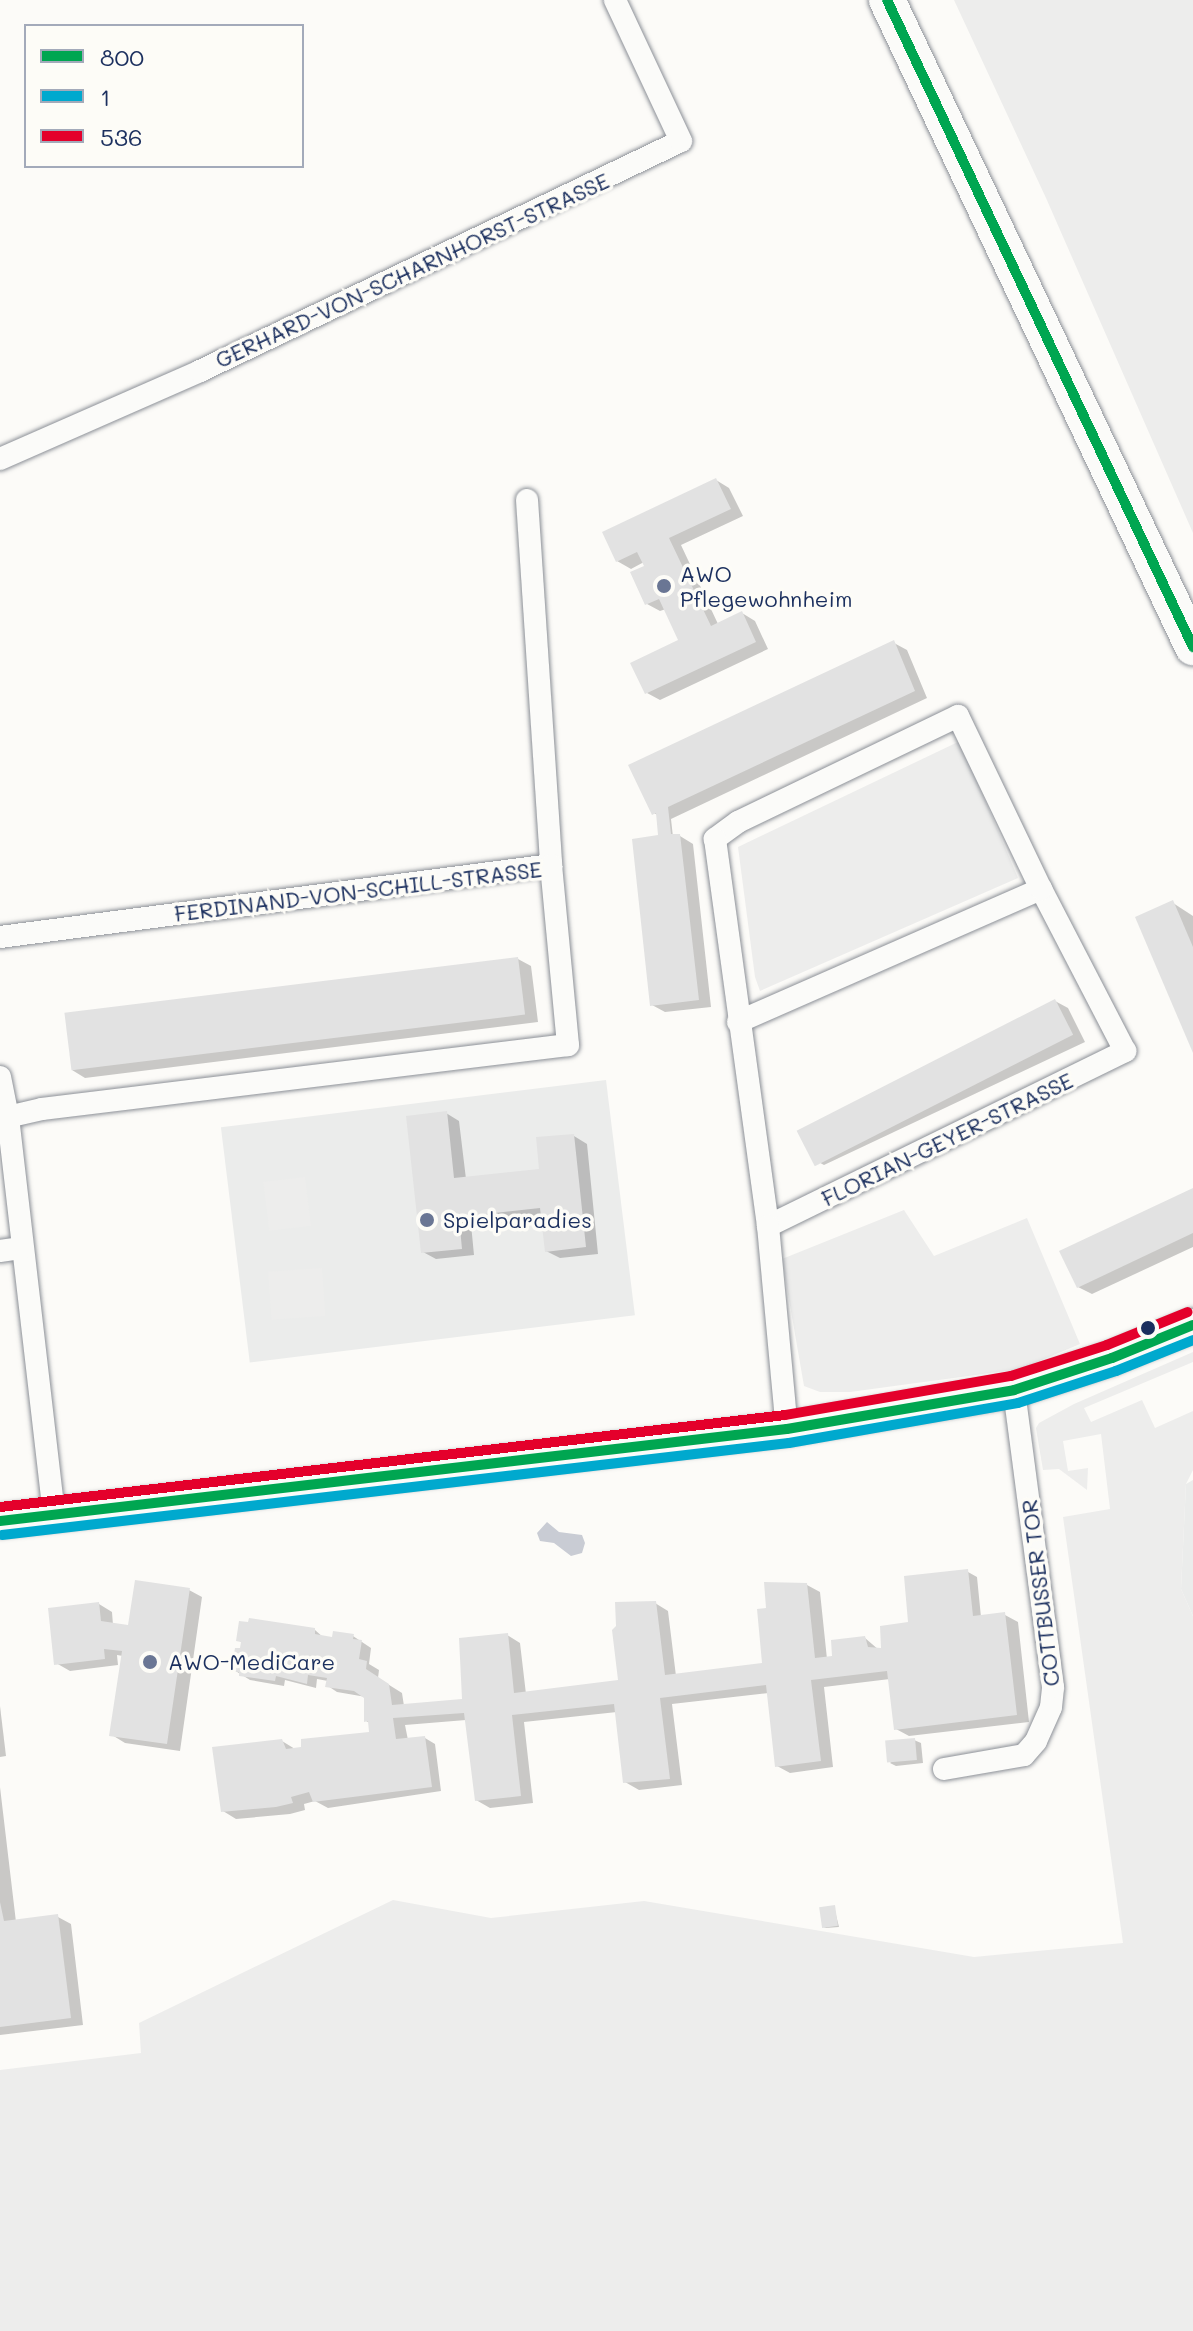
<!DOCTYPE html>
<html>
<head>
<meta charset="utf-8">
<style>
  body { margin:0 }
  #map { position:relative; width:1193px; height:2331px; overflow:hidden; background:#fcfbf8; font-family:Mali,sans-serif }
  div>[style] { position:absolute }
  .built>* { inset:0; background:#ebeceb; transform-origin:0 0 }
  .green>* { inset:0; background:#ededec; transform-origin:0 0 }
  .water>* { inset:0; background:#c9ccd4 }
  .shadow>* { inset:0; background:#0003 }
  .building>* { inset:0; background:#e2e2e2; transform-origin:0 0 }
  .roads { filter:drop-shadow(0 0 2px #8c9097) drop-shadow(0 0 2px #8c9097) }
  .street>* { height:22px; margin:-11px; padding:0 11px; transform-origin:11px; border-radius:11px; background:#fbfbf9 }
  .secondary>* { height:32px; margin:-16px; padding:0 16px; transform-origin:16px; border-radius:16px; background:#fbfbf9 }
  .primary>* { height:36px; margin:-18px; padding:0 18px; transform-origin:18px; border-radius:18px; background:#fbfbf9 }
  .bus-1>* { height:10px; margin:-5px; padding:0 5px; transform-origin:5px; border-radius:5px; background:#00a651 }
  .bus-2>* { height:10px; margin:-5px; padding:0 5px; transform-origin:5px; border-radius:5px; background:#00a9ce }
  .bus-3>* { height:10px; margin:-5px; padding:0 5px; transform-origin:5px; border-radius:5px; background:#e4002b }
  .dots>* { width:22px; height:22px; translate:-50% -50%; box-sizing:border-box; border:4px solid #fdfcf7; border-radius:50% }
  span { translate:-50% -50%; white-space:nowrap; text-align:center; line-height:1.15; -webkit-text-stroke:7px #fdfcf7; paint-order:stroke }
  .street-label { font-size:22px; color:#1b2f5e }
  .poi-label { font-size:22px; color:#1b2f5e }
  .left { translate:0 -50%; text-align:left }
  .legend { position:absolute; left:24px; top:24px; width:280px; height:144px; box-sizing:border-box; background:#fdfcf7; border:2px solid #a3aaba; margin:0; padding:10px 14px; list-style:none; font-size:24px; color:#1b2f5e }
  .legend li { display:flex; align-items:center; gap:16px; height:40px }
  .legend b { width:40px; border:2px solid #a3aaba }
</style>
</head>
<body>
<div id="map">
  <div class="built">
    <i style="left:606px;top:1080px;width:237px;height:388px;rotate:83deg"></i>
    <i style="clip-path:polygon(1193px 1480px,1193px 1616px,1181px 1589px,1186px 1484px)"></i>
  </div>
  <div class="green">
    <i style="clip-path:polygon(954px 0,1193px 0,1193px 533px,1046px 198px)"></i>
    <i style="clip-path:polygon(960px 741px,1018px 878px,760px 991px,755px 977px,738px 847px)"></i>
    <i style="left:305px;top:1177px;width:49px;height:42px;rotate:83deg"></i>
    <i style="clip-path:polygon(904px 1210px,934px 1256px,1027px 1218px,1080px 1344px,1020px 1369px,850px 1392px,820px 1392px,804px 1386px,782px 1259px)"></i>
    <i style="left:322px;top:1268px;width:48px;height:54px;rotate:86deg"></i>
    <i style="clip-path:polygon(1193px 1352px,1193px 1362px,1084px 1408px,1091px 1422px,1142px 1400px,1155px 1428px,1193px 1411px,1193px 1470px,1186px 1484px,1181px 1589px,1193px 1616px,1193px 2331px,0 2331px,0 2070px,141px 2053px,139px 2023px,393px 1900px,491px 1918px,644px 1901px,974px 1957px,1123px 1943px,1063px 1517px,1110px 1509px,1101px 1434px,1063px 1441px,1068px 1471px,1088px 1468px,1087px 1490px,1059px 1469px,1043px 1470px,1036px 1428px,1039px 1423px,1074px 1404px)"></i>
  </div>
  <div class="water">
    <i style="clip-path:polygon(547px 1522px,559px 1532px,582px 1535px,585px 1543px,582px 1553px,571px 1556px,554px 1543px,540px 1541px,537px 1533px)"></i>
  </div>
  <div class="shadow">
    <i style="clip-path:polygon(716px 480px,729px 488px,743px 516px,681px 545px,718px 624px,742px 613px,755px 621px,768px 649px,660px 700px,647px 693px,681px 641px,666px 609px,660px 611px,647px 604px,644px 562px,631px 569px,617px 561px)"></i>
    <i style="clip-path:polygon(894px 643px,907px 650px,927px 698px,671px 819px,673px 837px,680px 836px,693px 844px,711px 1007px,665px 1012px,652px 1005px,666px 838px,659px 816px,654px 813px)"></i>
    <i style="clip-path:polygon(1173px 903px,1193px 916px,1193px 1048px)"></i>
    <i style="clip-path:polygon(518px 959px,531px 966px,538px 1022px,85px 1078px,72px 1070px)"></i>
    <i style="clip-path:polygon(1055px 1001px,1068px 1008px,1085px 1042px,824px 1165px,811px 1158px)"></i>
    <i style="clip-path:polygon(446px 1113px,459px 1121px,466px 1179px,542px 1171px,574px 1136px,587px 1144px,598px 1254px,560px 1258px,546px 1251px,543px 1216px,471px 1224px,474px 1255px,436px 1259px,423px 1252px)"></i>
    <i style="clip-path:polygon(1193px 1191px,1193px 1247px,1092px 1294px,1078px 1287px)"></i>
    <i style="clip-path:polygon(968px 1572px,977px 1577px,981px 1617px,1005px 1615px,1018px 1622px,1029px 1722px,909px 1736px,896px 1729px,890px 1679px,824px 1687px,833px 1767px,790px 1773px,777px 1766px,769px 1693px,672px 1704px,682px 1785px,639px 1790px,625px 1782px,617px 1712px,524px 1722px,533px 1803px,490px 1808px,476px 1800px,466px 1720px,405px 1725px,408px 1740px,425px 1738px,435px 1744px,441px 1791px,328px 1808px,315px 1801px,304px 1804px,305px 1810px,290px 1814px,236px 1819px,223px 1811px,282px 1741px,295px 1749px,371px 1734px,370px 1723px,366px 1721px,366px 1697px,337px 1692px,328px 1686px,328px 1681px,317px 1679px,316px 1688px,285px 1680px,284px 1686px,250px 1680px,234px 1670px,243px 1643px,238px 1640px,315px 1630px,324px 1638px,353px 1636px,371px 1648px,369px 1664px,379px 1670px,378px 1678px,402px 1693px,404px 1706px,464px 1701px,507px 1635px,520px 1643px,526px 1694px,620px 1682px,655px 1603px,668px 1611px,676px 1676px,764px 1665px,768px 1609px,807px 1585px,820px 1592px,827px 1659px,865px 1638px,879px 1650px,916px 1624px)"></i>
    <i style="clip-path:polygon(189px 1590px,202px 1597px,180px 1751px,125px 1743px,112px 1735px,123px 1656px,117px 1655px,118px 1665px,70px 1671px,56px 1663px,99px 1604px,112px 1612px,113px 1625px,130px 1627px)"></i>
    <i style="clip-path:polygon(0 1706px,6px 1756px,0 1757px)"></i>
    <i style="clip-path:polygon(914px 1740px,921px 1743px,923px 1763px,896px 1766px,890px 1763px)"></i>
    <i style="clip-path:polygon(0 1787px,16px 1922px,58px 1917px,71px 1924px,83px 2025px,0 2035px)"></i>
    <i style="clip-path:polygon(834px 1907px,839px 1927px,826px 1928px,823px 1927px)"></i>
  </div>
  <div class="building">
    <i style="clip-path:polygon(716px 478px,731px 509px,669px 538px,711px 626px,742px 611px,756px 642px,645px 694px,630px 663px,678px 640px,659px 599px,645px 605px,630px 572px,644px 566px,637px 552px,616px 562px,602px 532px)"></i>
    <i style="clip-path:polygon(894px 640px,915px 691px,668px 807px,671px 834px,680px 834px,699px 1000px,650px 1006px,632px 839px,658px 835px,656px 813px,652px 815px,628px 765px)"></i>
    <i style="clip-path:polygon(1173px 900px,1193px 947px,1193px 1053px,1135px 917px)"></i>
    <i style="left:518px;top:957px;width:58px;height:457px;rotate:83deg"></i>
    <i style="left:1055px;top:999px;width:40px;height:290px;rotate:63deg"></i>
    <i style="clip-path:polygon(447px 1111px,454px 1178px,539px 1169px,536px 1137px,574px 1134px,586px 1247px,545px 1252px,540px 1208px,459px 1217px,462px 1249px,421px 1253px,406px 1116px)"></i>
    <i style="clip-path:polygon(1193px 1188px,1193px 1233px,1077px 1288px,1059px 1251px)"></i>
    <i style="clip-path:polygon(968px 1569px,973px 1616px,1005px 1612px,1017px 1715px,894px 1730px,887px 1671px,811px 1680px,821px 1761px,775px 1767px,766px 1685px,660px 1698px,670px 1779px,623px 1783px,614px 1704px,512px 1715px,521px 1796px,475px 1801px,464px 1713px,393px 1718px,396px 1739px,425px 1736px,432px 1787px,313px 1802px,309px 1792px,291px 1797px,293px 1803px,276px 1807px,221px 1812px,212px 1747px,282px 1739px,286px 1749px,301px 1747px,301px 1739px,369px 1732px,368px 1721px,364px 1722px,364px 1698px,354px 1691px,325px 1687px,327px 1678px,308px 1675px,307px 1684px,276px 1676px,275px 1681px,239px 1676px,239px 1672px,231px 1671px,235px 1648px,240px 1648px,241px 1642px,236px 1641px,239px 1621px,248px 1622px,249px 1618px,315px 1628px,315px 1634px,332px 1637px,333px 1631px,354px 1634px,353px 1639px,362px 1640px,359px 1659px,367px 1661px,366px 1669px,389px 1684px,392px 1705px,462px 1699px,459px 1638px,508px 1633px,514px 1693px,618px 1680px,612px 1630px,616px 1626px,615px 1602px,656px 1601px,665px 1675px,762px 1663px,757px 1609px,766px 1608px,764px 1582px,807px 1583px,815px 1658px,832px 1656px,831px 1640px,865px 1636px,868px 1647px,881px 1648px,880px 1626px,908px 1622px,904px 1576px)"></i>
    <i style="clip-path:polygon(135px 1580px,190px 1588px,167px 1744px,109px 1736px,122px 1651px,104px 1649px,105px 1659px,54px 1665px,48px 1608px,99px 1602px,101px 1621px,128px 1625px)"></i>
    <i style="left:915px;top:1738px;width:22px;height:30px;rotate:85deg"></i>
    <i style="clip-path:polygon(0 1902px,4px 1921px,58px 1914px,71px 2018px,0 2027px)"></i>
    <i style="left:835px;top:1905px;width:21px;height:16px;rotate:82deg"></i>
  </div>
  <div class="roads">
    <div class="street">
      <i style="left:0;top:459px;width:219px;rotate:-23.7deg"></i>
      <i style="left:200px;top:371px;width:533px;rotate:-25.56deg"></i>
      <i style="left:681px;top:141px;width:156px;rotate:-115.1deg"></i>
      <i style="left:527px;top:500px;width:366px;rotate:86.2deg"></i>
      <i style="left:0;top:937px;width:556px;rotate:-7.44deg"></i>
      <i style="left:551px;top:865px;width:181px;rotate:84.6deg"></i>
      <i style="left:568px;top:1045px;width:530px;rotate:173.06deg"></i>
      <i style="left:42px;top:1109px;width:35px;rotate:167deg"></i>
      <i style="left:738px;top:1022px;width:331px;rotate:-23.7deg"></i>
      <i style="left:0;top:1077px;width:41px;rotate:78.7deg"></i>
      <i style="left:8px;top:1117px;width:401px;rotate:83.4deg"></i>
      <i style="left:768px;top:1226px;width:398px;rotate:-26.1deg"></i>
      <i style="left:1125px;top:1051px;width:182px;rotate:-117.4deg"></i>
      <i style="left:1041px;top:889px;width:192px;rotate:-115.6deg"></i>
      <i style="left:958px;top:716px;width:244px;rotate:154.3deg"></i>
      <i style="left:738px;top:822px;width:29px;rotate:144deg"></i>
      <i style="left:715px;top:839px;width:391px;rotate:82.2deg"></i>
      <i style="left:768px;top:1226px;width:204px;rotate:84.7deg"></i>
      <i style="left:0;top:1251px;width:22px;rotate:-8deg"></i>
      <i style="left:944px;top:1769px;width:81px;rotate:-9.9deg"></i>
      <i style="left:1024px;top:1755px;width:18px;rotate:-49deg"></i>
      <i style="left:1036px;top:1741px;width:37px;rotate:-66deg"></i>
      <i style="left:1051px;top:1707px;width:20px;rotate:-84deg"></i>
      <i style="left:1053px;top:1687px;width:300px;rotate:-97.5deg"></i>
    </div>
    <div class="secondary">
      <i style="left:0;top:1521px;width:792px;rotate:-6.67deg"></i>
      <i style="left:787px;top:1429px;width:230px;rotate:-9.7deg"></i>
      <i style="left:1014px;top:1390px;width:103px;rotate:-18.1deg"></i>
      <i style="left:1112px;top:1358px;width:87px;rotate:-22.2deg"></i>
    </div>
    <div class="primary">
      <i style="left:887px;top:0;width:716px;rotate:64.69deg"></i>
    </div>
  </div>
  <div class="bus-1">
    <i style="left:887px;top:0;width:716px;rotate:64.69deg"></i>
    <i style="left:0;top:1521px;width:792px;rotate:-6.67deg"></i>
    <i style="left:787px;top:1429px;width:230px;rotate:-9.7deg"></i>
    <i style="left:1014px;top:1390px;width:103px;rotate:-18.1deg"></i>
    <i style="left:1112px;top:1358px;width:87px;rotate:-22.2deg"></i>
  </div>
  <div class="bus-2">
    <i style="left:2px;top:1535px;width:792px;rotate:-6.67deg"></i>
    <i style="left:789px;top:1443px;width:232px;rotate:-9.9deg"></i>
    <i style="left:1018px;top:1403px;width:103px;rotate:-18.1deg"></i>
    <i style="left:1116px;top:1371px;width:83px;rotate:-21.9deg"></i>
  </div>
  <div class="bus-3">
    <i style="left:0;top:1507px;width:790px;rotate:-6.68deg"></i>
    <i style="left:785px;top:1415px;width:229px;rotate:-9.8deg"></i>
    <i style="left:1011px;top:1376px;width:101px;rotate:-17.9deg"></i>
    <i style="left:1107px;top:1345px;width:87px;rotate:-22.2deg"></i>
  </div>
  <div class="dots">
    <i style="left:664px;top:586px;background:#6a7694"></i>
    <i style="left:427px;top:1220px;background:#6a7694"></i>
    <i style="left:1148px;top:1328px;background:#1b2f5e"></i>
    <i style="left:150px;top:1662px;background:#6a7694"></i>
  </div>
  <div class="street-label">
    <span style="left:412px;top:270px;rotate:-25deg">GERHARD-VON-SCHARNHORST-STRASSE</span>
    <span style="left:358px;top:891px;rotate:-7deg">FERDINAND-VON-SCHILL-STRASSE</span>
    <span style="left:947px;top:1139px;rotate:-26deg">FLORIAN-GEYER-STRASSE</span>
    <span style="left:1040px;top:1593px;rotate:-97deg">COTTBUSSER TOR</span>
  </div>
  <div class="poi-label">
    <span class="left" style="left:680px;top:586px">AWO<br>Pflegewohnheim</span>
    <span class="left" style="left:443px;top:1220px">Spielparadies</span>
    <span class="left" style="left:168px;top:1662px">AWO-MediCare</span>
  </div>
  <ul class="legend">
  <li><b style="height:10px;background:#00a651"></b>800</li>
  <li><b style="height:10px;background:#00a9ce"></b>1</li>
  <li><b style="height:10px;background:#e4002b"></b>536</li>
  </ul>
</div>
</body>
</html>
